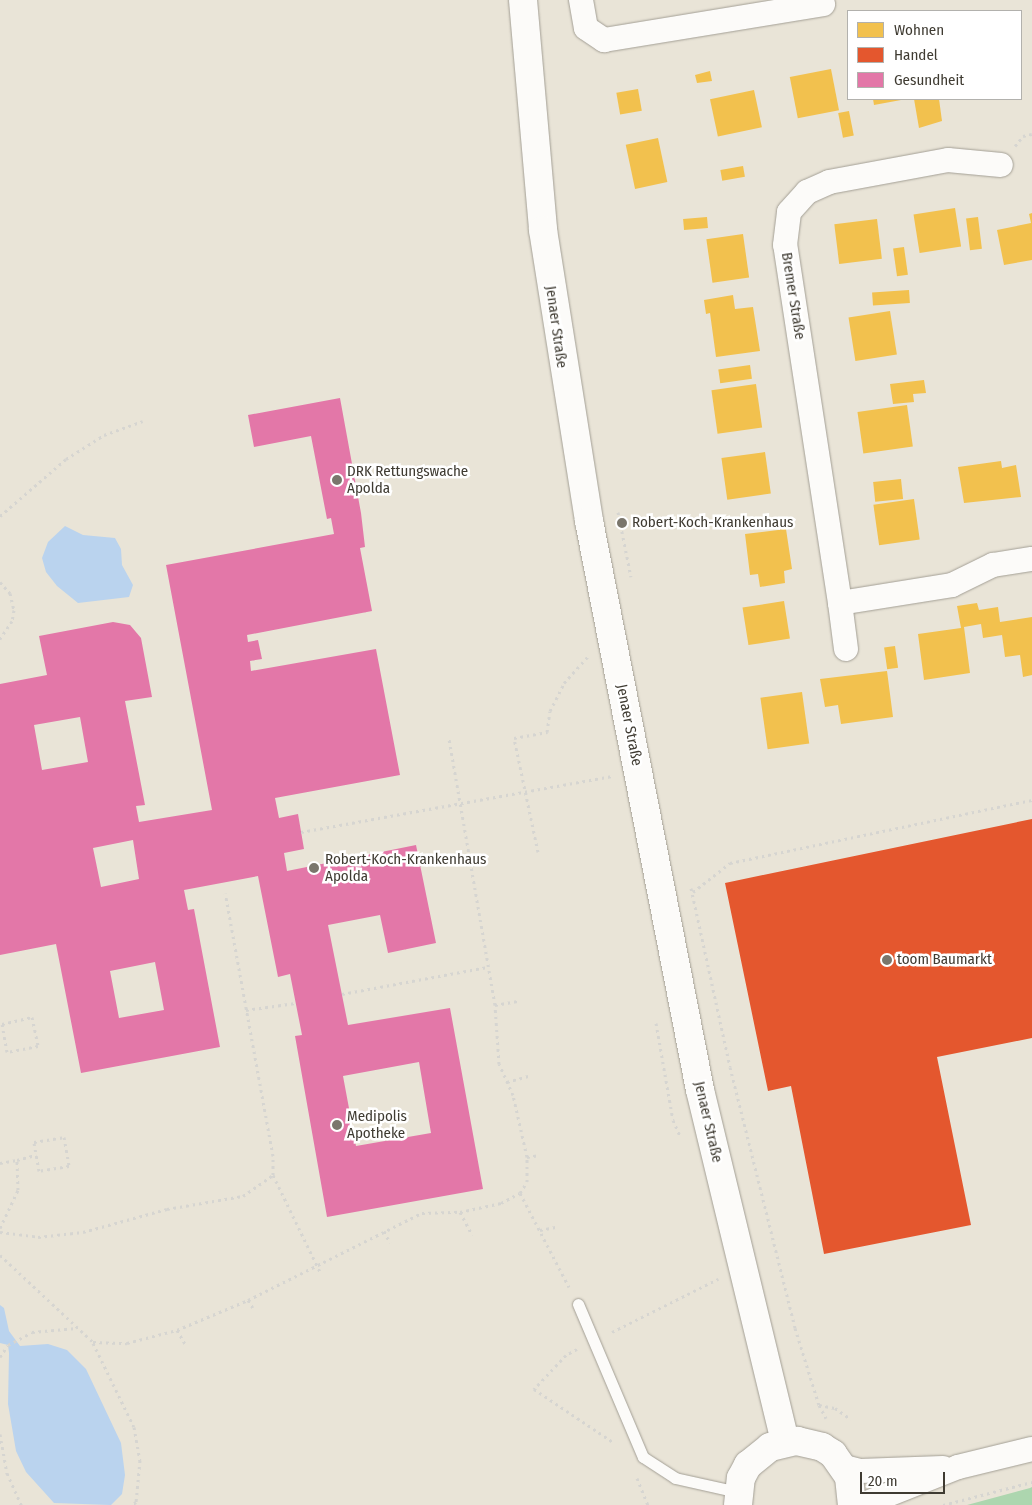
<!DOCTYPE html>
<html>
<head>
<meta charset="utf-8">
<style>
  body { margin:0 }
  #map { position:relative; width:1032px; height:1505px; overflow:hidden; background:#e9e4d7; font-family:"Fira Sans Condensed",sans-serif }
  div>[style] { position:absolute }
  .green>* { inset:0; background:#add6af }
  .water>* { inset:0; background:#bad3ee }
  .homes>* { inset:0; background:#f2c14e; transform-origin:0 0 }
  .shops>* { inset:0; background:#e4572e }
  .health>* { inset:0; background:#e377a8 }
  .path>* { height:3px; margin-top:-1.5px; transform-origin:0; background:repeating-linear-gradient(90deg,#d6d5d1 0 2.5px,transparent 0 6.5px) }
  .roads { filter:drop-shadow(0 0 1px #a39f95) drop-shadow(0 0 1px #a39f95) }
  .service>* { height:11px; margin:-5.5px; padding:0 5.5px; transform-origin:5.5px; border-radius:5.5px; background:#fcfbf9 }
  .minor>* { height:24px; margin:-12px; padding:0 12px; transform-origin:12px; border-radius:12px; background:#fcfbf9 }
  .secondary>* { height:28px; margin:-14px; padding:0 14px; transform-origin:14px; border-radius:14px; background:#fcfbf9 }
  .dots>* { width:14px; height:14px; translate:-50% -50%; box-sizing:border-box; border:2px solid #fff; border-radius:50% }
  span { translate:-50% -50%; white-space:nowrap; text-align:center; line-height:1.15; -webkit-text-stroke:5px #fff; paint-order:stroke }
  .street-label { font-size:15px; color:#3f3b32 }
  .poi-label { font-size:15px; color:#3f3b32 }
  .left { translate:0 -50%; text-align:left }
  .legend { position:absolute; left:847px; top:10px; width:175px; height:90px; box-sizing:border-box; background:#fff; border:1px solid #b2b1ad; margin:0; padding:6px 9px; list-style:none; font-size:15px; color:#3f3b32 }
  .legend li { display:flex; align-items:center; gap:10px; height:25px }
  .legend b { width:25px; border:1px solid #b2b1ad }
  .scale { position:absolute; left:860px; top:1472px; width:85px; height:22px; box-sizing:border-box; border:2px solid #3f3b32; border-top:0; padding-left:6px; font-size:15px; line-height:18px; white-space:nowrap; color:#3f3b32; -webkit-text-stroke:4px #fff; paint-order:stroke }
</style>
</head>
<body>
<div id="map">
  <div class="green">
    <i style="clip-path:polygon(1032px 1487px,1032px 1505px,967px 1505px,1030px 1488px)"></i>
  </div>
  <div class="water">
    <i style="clip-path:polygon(65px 526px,83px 535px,115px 538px,121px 549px,122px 565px,133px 585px,129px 597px,78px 603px,57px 586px,46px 572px,42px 558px,48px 542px)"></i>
    <i style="clip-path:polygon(0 1305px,4px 1308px,9px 1331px,20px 1346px,48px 1344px,67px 1350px,86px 1369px,121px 1443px,125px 1475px,122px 1494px,111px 1505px,54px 1503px,26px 1472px,16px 1451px,8px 1404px,9px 1353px,8px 1345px,0 1343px)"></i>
  </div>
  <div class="homes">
    <i style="left:831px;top:69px;width:42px;height:42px;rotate:79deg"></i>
    <i style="clip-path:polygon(710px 71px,712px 81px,697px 83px,695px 75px)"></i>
    <i style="left:638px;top:89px;width:22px;height:22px;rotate:80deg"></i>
    <i style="left:754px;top:90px;width:38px;height:45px;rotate:78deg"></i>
    <i style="clip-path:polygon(873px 99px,901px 99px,901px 100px,874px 105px)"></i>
    <i style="clip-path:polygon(914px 99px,939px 99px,942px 121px,919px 128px)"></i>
    <i style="left:849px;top:111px;width:25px;height:11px;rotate:79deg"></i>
    <i style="left:658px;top:138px;width:45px;height:33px;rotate:78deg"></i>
    <i style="left:743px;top:166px;width:11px;height:23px;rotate:80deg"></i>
    <i style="left:955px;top:208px;width:39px;height:42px;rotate:81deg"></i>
    <i style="clip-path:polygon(1032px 213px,1032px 260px,1004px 265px,997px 230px,1031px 223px,1029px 214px)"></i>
    <i style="left:707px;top:217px;width:11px;height:24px;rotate:85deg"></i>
    <i style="left:978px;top:217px;width:32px;height:12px;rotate:83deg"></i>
    <i style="left:877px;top:219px;width:40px;height:43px;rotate:83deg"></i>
    <i style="left:743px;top:234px;width:44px;height:37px;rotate:82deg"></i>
    <i style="left:904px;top:247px;width:28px;height:11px;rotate:82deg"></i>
    <i style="left:909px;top:290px;width:13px;height:37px;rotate:86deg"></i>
    <i style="clip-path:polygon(733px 295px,735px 309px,753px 307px,760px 351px,716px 357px,710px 313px,706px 314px,704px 300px)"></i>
    <i style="left:890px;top:311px;width:44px;height:42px;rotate:81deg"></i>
    <i style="left:750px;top:365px;width:14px;height:32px;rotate:82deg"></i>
    <i style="clip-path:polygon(924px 380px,926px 393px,913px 394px,914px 402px,893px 404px,890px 384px)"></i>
    <i style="left:756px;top:384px;width:44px;height:45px;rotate:82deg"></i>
    <i style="left:907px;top:405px;width:42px;height:50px;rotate:82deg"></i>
    <i style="left:765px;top:452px;width:42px;height:44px;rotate:82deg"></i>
    <i style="clip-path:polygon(1001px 461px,1002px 468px,1016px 465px,1021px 497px,964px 503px,958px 467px)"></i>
    <i style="left:901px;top:479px;width:20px;height:28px;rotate:84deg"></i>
    <i style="left:914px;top:499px;width:41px;height:41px;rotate:82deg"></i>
    <i style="clip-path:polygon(786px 529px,792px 569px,784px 571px,785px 583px,760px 587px,758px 574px,750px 575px,745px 534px)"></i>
    <i style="left:784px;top:601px;width:38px;height:42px;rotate:81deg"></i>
    <i style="clip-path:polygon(977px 603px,979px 610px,998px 607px,1000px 622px,1032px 617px,1032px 675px,1023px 677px,1020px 655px,1005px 657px,1002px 635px,983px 638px,981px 624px,964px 627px,970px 673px,924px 680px,918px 634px,961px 628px,957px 606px)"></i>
    <i style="left:895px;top:646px;width:22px;height:11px;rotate:82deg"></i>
    <i style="clip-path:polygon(887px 671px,893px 717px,841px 724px,838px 705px,825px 707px,820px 679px)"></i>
    <i style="left:802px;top:692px;width:52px;height:42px;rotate:82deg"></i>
  </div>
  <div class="shops">
    <i style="clip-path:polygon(1032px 819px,1032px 1038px,937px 1057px,971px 1225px,824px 1254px,791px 1086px,768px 1091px,725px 883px)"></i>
  </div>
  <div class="health">
    <i style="clip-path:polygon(evenodd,340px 398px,361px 513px,365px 547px,360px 548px,372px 611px,247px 635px,248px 642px,258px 640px,262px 659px,250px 661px,251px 671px,376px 649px,400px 775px,275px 798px,279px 818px,298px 814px,304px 849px,284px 853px,287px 871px,416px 845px,436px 943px,388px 953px,380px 915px,328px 925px,348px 1025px,450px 1008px,483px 1189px,327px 1217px,295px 1036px,302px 1035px,290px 974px,278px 977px,258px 876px,184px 890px,188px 910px,194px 909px,220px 1047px,81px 1073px,56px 944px,0 955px,0 684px,47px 675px,39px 636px,113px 622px,130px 625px,141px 638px,152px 697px,125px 701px,145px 805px,136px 806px,139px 822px,212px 810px,166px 565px,334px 534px,331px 518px,327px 519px,311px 436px,254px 447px,248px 415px,340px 398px,80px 717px,88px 762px,42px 770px,34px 725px,80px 717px,340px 398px,133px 840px,139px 879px,101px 887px,93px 848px,133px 840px,340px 398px,155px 962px,164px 1010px,119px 1018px,110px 971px,155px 962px,340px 398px,419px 1062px,431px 1133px,356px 1146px,343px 1076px,419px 1062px)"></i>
  </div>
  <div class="path">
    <i style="left:1015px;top:146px;width:13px;rotate:-51deg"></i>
    <i style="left:1023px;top:136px;width:9px;rotate:-13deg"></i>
    <i style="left:618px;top:512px;width:66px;rotate:78.7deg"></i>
    <i style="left:0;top:516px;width:87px;rotate:-40.8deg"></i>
    <i style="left:66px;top:459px;width:45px;rotate:-32.3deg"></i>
    <i style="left:104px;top:435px;width:41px;rotate:-19.7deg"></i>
    <i style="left:0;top:582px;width:15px;rotate:48deg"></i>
    <i style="left:10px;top:593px;width:17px;rotate:77deg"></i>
    <i style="left:14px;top:610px;width:11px;rotate:100deg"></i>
    <i style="left:12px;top:621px;width:22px;rotate:124deg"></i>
    <i style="left:301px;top:832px;width:315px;rotate:-10.2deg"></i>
    <i style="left:538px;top:852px;width:116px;rotate:-101.9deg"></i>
    <i style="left:514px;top:738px;width:34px;rotate:-10deg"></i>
    <i style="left:547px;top:732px;width:21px;rotate:-82deg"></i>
    <i style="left:550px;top:711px;width:31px;rotate:-63deg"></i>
    <i style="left:564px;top:683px;width:36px;rotate:-48deg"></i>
    <i style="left:691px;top:888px;width:183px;rotate:77.7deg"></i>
    <i style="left:730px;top:1067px;width:269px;rotate:76deg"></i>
    <i style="left:795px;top:1328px;width:81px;rotate:72.7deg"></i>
    <i style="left:819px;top:1405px;width:15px;rotate:62deg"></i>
    <i style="left:693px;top:892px;width:47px;rotate:-38.1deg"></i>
    <i style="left:730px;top:863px;width:309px;rotate:-11.8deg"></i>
    <i style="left:342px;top:994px;width:148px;rotate:-10.5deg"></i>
    <i style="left:495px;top:1005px;width:23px;rotate:-10deg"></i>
    <i style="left:246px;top:1010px;width:50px;rotate:-8deg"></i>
    <i style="left:32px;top:1017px;width:30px;rotate:78deg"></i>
    <i style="left:38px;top:1046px;width:32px;rotate:169deg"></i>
    <i style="left:7px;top:1052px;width:28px;rotate:-100deg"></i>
    <i style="left:2px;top:1024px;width:31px;rotate:-13deg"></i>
    <i style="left:656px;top:1023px;width:98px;rotate:80.1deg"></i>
    <i style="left:673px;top:1120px;width:17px;rotate:66deg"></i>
    <i style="left:507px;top:1082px;width:22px;rotate:-16deg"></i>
    <i style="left:64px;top:1137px;width:29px;rotate:80deg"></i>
    <i style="left:69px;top:1166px;width:30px;rotate:171deg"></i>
    <i style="left:39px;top:1171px;width:29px;rotate:-100deg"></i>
    <i style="left:34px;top:1142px;width:30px;rotate:-9deg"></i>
    <i style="left:527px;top:1157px;width:13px;rotate:-9deg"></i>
    <i style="left:0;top:1163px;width:17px;rotate:-10deg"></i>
    <i style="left:273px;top:1175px;width:110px;rotate:64.1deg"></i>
    <i style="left:520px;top:1193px;width:106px;rotate:62.5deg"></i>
    <i style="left:460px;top:1212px;width:26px;rotate:62deg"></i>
    <i style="left:0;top:1228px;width:42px;rotate:-64.7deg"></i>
    <i style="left:18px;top:1190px;width:30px;rotate:-92deg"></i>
    <i style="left:17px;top:1160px;width:20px;rotate:-15deg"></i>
    <i style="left:540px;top:1230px;width:16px;rotate:-11deg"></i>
    <i style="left:384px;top:1231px;width:13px;rotate:63deg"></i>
    <i style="left:0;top:1232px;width:38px;rotate:7deg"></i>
    <i style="left:38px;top:1237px;width:45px;rotate:-6.3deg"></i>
    <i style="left:83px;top:1232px;width:87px;rotate:-15.3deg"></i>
    <i style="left:167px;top:1209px;width:77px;rotate:-9.7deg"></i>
    <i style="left:243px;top:1196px;width:37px;rotate:-35deg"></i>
    <i style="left:273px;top:1175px;width:19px;rotate:-90deg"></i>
    <i style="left:273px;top:1156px;width:267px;rotate:-100.3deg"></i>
    <i style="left:0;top:1255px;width:127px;rotate:43.1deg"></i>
    <i style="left:93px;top:1342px;width:34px;rotate:2deg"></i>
    <i style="left:127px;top:1343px;width:52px;rotate:-14.6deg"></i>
    <i style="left:177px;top:1330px;width:77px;rotate:-22.9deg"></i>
    <i style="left:248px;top:1300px;width:195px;rotate:-26.6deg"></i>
    <i style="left:422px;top:1213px;width:38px;rotate:-2deg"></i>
    <i style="left:460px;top:1212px;width:42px;rotate:-12.4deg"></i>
    <i style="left:501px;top:1203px;width:21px;rotate:-28deg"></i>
    <i style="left:520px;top:1193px;width:13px;rotate:-58deg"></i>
    <i style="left:527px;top:1182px;width:25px;rotate:-90deg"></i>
    <i style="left:527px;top:1157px;width:64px;rotate:-102.7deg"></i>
    <i style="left:513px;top:1095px;width:34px;rotate:-114deg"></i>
    <i style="left:499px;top:1064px;width:59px;rotate:-93.9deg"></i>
    <i style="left:495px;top:1005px;width:270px;rotate:-99.8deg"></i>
    <i style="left:248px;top:1300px;width:9px;rotate:58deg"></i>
    <i style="left:177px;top:1330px;width:16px;rotate:60deg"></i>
    <i style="left:612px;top:1332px;width:119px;rotate:-26.6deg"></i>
    <i style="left:93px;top:1343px;width:93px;rotate:64deg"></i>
    <i style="left:134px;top:1427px;width:34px;rotate:80deg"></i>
    <i style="left:140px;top:1460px;width:42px;rotate:95.4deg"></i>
    <i style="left:136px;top:1502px;width:5px;rotate:143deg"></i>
    <i style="left:577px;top:1349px;width:13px;rotate:151deg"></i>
    <i style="left:566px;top:1355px;width:47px;rotate:133.3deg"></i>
    <i style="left:534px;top:1389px;width:95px;rotate:33.9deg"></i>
    <i style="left:0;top:1357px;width:14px;rotate:-56deg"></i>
    <i style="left:8px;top:1345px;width:27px;rotate:-28deg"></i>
    <i style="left:32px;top:1332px;width:45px;rotate:-5.1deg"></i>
    <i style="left:819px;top:1405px;width:16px;rotate:11deg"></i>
    <i style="left:835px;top:1408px;width:19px;rotate:35deg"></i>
    <i style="left:0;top:1434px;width:40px;rotate:80deg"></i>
    <i style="left:7px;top:1473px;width:35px;rotate:66deg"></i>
    <i style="left:637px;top:1478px;width:29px;rotate:68deg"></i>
    <i style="left:943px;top:1505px;width:92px;rotate:-14.5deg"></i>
  </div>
  <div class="roads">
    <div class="service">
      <i style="left:578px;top:1304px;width:166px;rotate:67deg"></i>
      <i style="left:643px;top:1457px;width:38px;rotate:33deg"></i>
      <i style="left:675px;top:1478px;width:65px;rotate:12.5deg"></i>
    </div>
    <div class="minor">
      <i style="left:581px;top:0;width:28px;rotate:80deg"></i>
      <i style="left:586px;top:28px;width:22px;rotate:34deg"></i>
      <i style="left:604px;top:40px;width:222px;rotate:-9.3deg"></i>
      <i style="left:840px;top:603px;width:362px;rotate:-98.7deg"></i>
      <i style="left:785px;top:245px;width:33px;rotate:-83deg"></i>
      <i style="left:789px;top:212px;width:27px;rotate:-48deg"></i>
      <i style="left:807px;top:192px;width:24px;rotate:-24deg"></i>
      <i style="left:829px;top:182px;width:121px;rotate:-10.5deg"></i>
      <i style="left:948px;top:160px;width:53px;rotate:5.4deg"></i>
      <i style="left:846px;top:649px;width:46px;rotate:-97.4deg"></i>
      <i style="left:840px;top:603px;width:113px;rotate:-9.1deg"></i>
      <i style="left:952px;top:585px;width:46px;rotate:-26deg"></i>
      <i style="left:993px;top:565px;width:39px;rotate:-9deg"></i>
      <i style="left:844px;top:1467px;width:16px;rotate:14deg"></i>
      <i style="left:860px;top:1471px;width:83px;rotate:-2.1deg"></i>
      <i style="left:862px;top:1505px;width:103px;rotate:-21.6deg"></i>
      <i style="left:958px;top:1467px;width:76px;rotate:-13.7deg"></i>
    </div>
    <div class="secondary">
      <i style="left:523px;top:0;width:231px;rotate:85deg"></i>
      <i style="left:543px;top:230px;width:295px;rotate:81deg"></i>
      <i style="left:589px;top:521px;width:580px;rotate:78.96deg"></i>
      <i style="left:700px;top:1090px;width:362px;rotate:76.4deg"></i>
      <i style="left:738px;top:1505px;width:27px;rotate:-84deg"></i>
      <i style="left:741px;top:1478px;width:15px;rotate:-62deg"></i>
      <i style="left:748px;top:1465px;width:28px;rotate:-39deg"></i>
      <i style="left:770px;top:1447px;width:28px;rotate:-13deg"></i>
      <i style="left:797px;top:1441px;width:26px;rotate:13deg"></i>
      <i style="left:822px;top:1447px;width:13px;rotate:32deg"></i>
      <i style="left:833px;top:1454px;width:28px;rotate:55deg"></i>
      <i style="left:849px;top:1477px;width:28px;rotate:84deg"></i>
    </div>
  </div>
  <div class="dots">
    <i style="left:337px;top:480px;background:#7a766c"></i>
    <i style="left:622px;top:523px;background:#7a766c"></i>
    <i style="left:314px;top:868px;background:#7a766c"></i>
    <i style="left:887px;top:960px;background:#7a766c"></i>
    <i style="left:337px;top:1125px;background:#7a766c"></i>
  </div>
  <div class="street-label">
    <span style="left:793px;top:296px;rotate:81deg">Bremer Straße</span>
    <span style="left:556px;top:327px;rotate:82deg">Jenaer Straße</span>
    <span style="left:629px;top:725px;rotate:79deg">Jenaer Straße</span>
    <span style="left:708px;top:1122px;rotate:77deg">Jenaer Straße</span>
  </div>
  <div class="poi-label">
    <span class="left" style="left:347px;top:480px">DRK Rettungswache<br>Apolda</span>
    <span class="left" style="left:632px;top:523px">Robert-Koch-Krankenhaus</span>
    <span class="left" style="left:325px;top:868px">Robert-Koch-Krankenhaus<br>Apolda</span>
    <span class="left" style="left:897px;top:960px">toom Baumarkt</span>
    <span class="left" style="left:347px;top:1125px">Medipolis<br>Apotheke</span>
  </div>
  <ul class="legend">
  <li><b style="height:14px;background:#f2c14e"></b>Wohnen</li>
  <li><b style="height:14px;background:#e4572e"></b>Handel</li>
  <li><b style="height:14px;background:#e377a8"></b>Gesundheit</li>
  </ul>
  <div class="scale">20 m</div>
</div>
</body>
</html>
